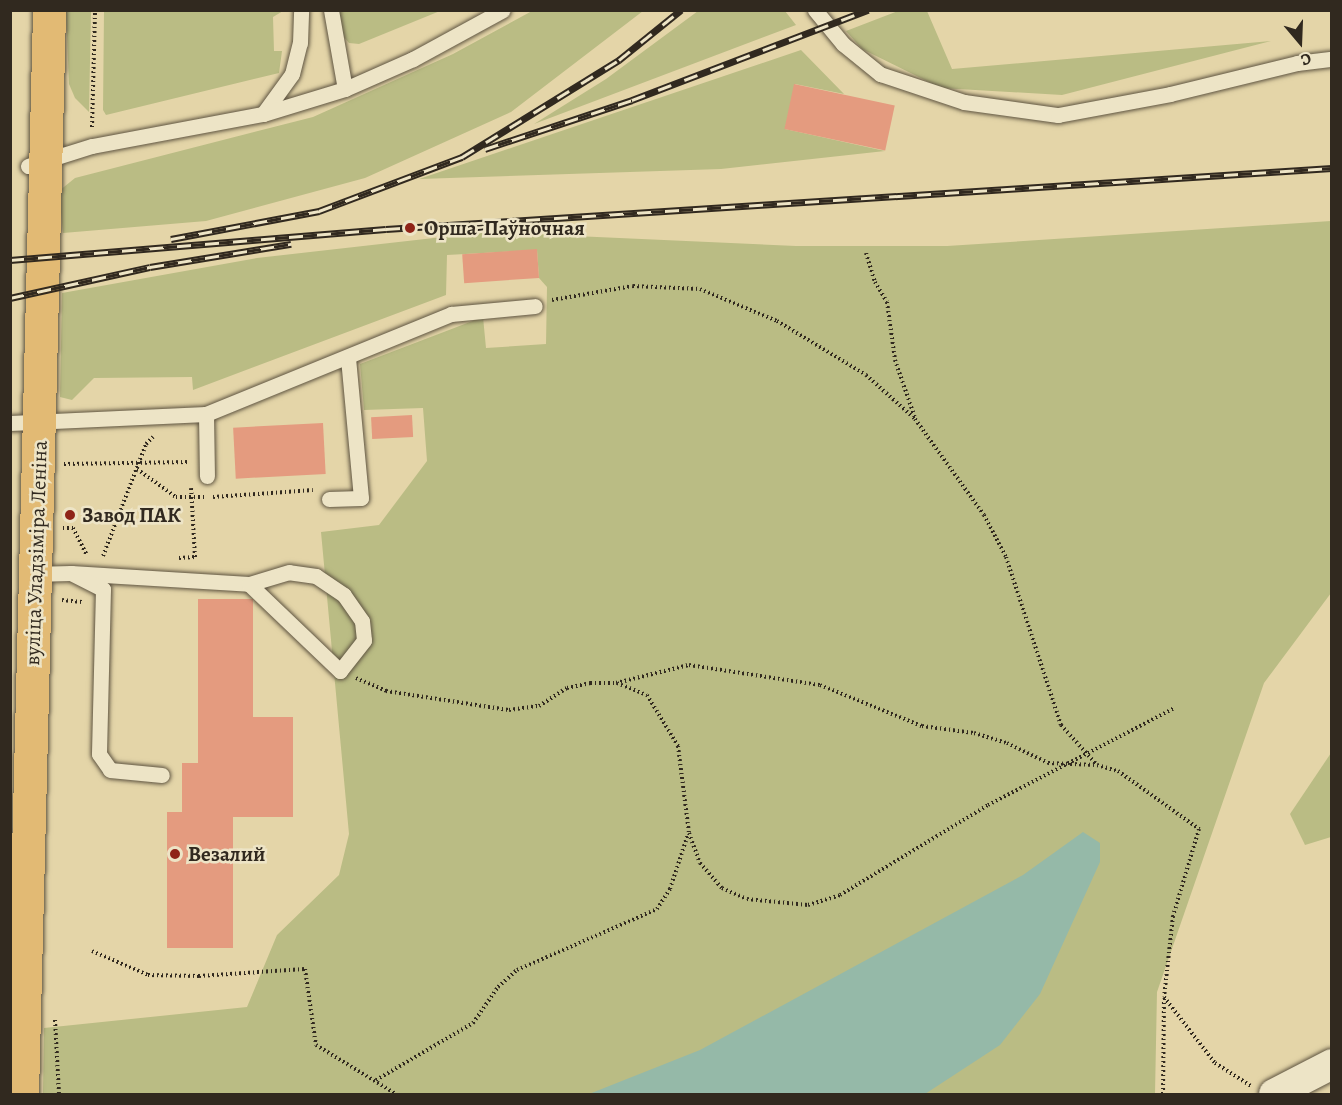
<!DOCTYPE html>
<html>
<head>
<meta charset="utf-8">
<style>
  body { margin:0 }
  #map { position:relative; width:1342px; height:1105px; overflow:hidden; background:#e4d5a8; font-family:Alegreya,serif }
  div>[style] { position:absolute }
  .green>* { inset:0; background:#babc84 }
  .water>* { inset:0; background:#95b9a8 }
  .building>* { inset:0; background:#e49b7f; transform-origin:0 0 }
  .path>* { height:4px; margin-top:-2px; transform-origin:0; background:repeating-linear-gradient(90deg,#31291f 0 1.5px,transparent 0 4.5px) }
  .roads { filter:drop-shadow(0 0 2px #5e5441) drop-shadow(0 0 2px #5e5441) }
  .service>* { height:15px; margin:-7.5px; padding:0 7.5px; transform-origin:7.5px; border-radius:7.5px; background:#ede4c6 }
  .minor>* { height:30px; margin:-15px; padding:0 15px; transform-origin:15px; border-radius:15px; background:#ede4c6 }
  .primary>* { height:33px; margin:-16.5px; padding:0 16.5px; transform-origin:16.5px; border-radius:16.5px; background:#e2ba74 }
  .rail>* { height:7px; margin-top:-3.5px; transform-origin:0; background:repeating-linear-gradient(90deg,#ede4c6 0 14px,#31291f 0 28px); box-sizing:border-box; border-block:2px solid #31291f }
  .dots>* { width:16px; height:16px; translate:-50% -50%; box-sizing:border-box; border:3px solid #ede4c6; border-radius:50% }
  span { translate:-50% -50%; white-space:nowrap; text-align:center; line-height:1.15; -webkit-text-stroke:5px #ede4c6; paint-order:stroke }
  .poi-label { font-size:21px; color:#31291f; font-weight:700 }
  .left { translate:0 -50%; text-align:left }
  .street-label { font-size:21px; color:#31291f }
  .frame { position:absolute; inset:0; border:12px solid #31291f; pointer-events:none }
  .north { position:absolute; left:1270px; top:12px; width:60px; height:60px; -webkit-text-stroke:4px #ede4c6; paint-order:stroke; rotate:161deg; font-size:16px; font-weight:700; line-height:24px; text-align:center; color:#31291f }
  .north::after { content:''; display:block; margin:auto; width:21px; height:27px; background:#31291f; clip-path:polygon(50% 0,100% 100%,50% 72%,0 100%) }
</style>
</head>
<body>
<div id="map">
  <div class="green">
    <i style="clip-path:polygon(66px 11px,91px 11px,89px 112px,75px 98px,69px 84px)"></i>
    <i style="clip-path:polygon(104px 11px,283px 11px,273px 17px,274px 51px,282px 51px,279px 73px,106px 115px,103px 110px)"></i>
    <i style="clip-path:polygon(332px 11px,440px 11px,359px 44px,349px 43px,338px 30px)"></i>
    <i style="clip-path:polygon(532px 11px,643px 11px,511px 112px,365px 178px,206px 221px,63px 233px,59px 191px,75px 178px,313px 117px,453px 54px)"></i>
    <i style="clip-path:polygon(698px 11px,785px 11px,796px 25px,534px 124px,606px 79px)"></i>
    <i style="clip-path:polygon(898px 11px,927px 11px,952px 69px,1271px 41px,1062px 95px,941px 88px,862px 49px,846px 31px)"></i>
    <i style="clip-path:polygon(801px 50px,844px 94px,795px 84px,785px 129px,885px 151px,721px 169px,419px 179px)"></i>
    <i style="clip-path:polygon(1331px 221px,1331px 593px,1264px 683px,1157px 992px,1155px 1094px,43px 1094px,44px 1028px,247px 1007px,277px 935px,339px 875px,349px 834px,321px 532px,379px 525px,427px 461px,423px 408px,364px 410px,360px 364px,483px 317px,486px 348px,546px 344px,547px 287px,539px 278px,537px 250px,447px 255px,446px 295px,193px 390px,192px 377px,94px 378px,72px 400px,60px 397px,62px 293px,257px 258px,487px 232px,796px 246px,947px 246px)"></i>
    <i style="clip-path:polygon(1331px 753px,1331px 837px,1305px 845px,1290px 814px)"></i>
  </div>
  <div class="water">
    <i style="clip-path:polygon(1083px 832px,1100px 843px,1100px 862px,1040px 994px,1000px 1045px,925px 1094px,589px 1094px,700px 1050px,1023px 875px)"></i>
  </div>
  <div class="building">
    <i style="left:794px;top:84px;width:103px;height:46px;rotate:12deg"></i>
    <i style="left:537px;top:249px;width:29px;height:75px;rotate:86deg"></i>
    <i style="left:412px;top:415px;width:22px;height:41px;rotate:87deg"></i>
    <i style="left:323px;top:423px;width:51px;height:90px;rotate:87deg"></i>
    <i style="clip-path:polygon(198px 599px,253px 599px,253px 717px,293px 717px,293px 817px,233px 817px,233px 948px,167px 948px,167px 812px,182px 812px,182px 763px,198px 763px)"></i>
  </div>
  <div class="path">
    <i style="left:92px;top:127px;width:117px;rotate:-88.5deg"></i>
    <i style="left:866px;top:253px;width:30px;rotate:73deg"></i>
    <i style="left:875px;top:282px;width:23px;rotate:59deg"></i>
    <i style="left:887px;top:302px;width:59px;rotate:82.1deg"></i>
    <i style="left:895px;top:360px;width:61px;rotate:71deg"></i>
    <i style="left:552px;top:300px;width:82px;rotate:-9.8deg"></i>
    <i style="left:633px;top:286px;width:67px;rotate:2.6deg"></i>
    <i style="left:700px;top:289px;width:83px;rotate:22.6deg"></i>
    <i style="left:777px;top:321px;width:104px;rotate:31.2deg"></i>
    <i style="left:866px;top:375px;width:66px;rotate:41.9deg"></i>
    <i style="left:915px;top:419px;width:118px;rotate:54.3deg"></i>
    <i style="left:984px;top:515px;width:47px;rotate:62.4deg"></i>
    <i style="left:1006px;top:557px;width:177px;rotate:71.9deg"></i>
    <i style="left:1061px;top:725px;width:54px;rotate:48deg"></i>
    <i style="left:1097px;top:765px;width:22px;rotate:16deg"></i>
    <i style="left:1118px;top:771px;width:100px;rotate:35.6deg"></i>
    <i style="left:1199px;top:829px;width:91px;rotate:106.6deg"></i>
    <i style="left:1173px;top:916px;width:81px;rotate:96.3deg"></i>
    <i style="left:1164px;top:997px;width:83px;rotate:52.3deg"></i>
    <i style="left:1215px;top:1063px;width:43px;rotate:32.6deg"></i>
    <i style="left:64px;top:464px;width:125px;rotate:-0.9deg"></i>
    <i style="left:137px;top:469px;width:48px;rotate:35.7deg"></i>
    <i style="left:176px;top:497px;width:29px"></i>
    <i style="left:213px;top:497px;width:100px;rotate:-4deg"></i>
    <i style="left:63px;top:528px;width:10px"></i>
    <i style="left:73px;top:528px;width:30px;rotate:63deg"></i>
    <i style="left:103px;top:556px;width:120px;rotate:-69deg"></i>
    <i style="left:146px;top:444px;width:10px;rotate:-45deg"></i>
    <i style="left:179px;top:558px;width:16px;rotate:-4deg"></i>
    <i style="left:195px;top:557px;width:69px;rotate:-93.3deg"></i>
    <i style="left:62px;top:600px;width:20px;rotate:6deg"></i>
    <i style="left:356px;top:678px;width:33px;rotate:23deg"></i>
    <i style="left:386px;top:691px;width:124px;rotate:8.8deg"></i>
    <i style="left:509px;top:710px;width:30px;rotate:-8deg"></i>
    <i style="left:539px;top:706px;width:33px;rotate:-33deg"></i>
    <i style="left:567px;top:688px;width:24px;rotate:-12deg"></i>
    <i style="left:590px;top:683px;width:26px"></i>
    <i style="left:616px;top:683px;width:75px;rotate:-13.9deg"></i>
    <i style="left:689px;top:665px;width:133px;rotate:8.7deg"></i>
    <i style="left:820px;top:685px;width:110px;rotate:21.9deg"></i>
    <i style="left:922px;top:726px;width:52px;rotate:7.7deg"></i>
    <i style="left:974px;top:733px;width:34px;rotate:17deg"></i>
    <i style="left:1007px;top:743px;width:46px;rotate:26deg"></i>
    <i style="left:1048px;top:763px;width:48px;rotate:2.4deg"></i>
    <i style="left:617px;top:683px;width:32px;rotate:22deg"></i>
    <i style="left:647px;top:695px;width:60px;rotate:58.7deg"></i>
    <i style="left:678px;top:746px;width:88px;rotate:82.8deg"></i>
    <i style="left:689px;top:833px;width:32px;rotate:70deg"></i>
    <i style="left:700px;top:863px;width:33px;rotate:49deg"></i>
    <i style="left:722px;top:888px;width:27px;rotate:24deg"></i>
    <i style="left:747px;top:899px;width:61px;rotate:5.6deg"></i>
    <i style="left:808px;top:905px;width:34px;rotate:-17deg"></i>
    <i style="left:840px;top:895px;width:173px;rotate:-31.3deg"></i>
    <i style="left:988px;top:805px;width:210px;rotate:-27.5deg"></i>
    <i style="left:92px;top:951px;width:61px;rotate:23.2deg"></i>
    <i style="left:148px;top:975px;width:51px;rotate:1.1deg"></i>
    <i style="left:199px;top:976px;width:106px;rotate:-3.8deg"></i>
    <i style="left:305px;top:969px;width:77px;rotate:81.8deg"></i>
    <i style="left:316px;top:1045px;width:94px;rotate:31.5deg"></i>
    <i style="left:55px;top:1020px;width:74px;rotate:86.9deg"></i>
    <i style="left:376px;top:1080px;width:113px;rotate:-30.4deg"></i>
    <i style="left:473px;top:1023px;width:44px;rotate:-55.2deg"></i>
    <i style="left:498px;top:987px;width:25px;rotate:-42deg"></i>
    <i style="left:517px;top:970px;width:153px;rotate:-23.5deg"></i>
    <i style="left:657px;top:909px;width:24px;rotate:-57deg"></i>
    <i style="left:670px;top:889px;width:58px;rotate:-71.9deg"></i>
    <i style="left:1163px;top:1094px;width:95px;rotate:-89.4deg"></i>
  </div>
  <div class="roads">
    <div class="service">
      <i style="left:331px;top:10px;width:80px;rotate:80deg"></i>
      <i style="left:815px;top:10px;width:44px;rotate:50.5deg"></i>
      <i style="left:843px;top:44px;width:48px;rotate:39deg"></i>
      <i style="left:880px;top:74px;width:89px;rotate:18.4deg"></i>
      <i style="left:964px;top:102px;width:95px;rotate:7.9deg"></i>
      <i style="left:1058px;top:115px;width:114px;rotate:-10.6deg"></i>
      <i style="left:1170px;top:94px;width:131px;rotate:-13.7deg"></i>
      <i style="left:1297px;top:63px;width:35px;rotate:-7deg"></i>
      <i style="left:263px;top:114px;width:49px;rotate:-54.1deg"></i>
      <i style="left:292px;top:74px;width:32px;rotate:-76deg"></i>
      <i style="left:300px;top:43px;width:33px;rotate:-88deg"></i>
      <i style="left:28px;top:166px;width:67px;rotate:-17.4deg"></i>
      <i style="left:92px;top:146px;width:174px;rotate:-10.6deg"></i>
      <i style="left:263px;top:114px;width:86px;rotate:-17deg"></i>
      <i style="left:345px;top:89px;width:74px;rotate:-23.8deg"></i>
      <i style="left:413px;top:59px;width:102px;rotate:-28.6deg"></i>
      <i style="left:206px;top:414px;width:62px;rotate:89.1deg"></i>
      <i style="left:10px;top:423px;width:196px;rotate:-2.6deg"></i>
      <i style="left:206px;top:414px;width:265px;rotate:-22.2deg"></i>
      <i style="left:451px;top:314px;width:84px;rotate:-5.4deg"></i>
      <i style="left:329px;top:499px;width:32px;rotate:-2deg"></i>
      <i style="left:361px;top:498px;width:140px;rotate:-95.3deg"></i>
      <i style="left:71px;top:573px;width:178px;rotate:3.5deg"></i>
      <i style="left:249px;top:584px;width:126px;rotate:43.7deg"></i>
      <i style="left:340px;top:671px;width:39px;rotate:-52deg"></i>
      <i style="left:364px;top:640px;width:19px;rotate:-96deg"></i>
      <i style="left:362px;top:621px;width:32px;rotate:-125deg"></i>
      <i style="left:344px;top:595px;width:34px;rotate:-146deg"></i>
      <i style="left:316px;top:576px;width:27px;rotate:-172deg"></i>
      <i style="left:289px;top:572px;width:42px;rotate:163.3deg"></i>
      <i style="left:31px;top:574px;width:40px;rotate:-1.4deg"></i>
      <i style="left:71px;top:573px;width:36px;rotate:27deg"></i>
      <i style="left:103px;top:589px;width:165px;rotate:91.4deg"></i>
      <i style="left:99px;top:754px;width:19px;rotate:55deg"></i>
      <i style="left:110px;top:770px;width:52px;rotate:5.5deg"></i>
    </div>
    <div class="minor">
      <i style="left:1274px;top:1094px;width:65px;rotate:-27.3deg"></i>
    </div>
    <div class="primary">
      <i style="left:22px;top:1094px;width:1084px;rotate:-88.57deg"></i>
    </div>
  </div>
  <div class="rail">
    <i style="left:485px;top:149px;width:155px;rotate:-18.4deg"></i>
    <i style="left:632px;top:100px;width:253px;rotate:-20.9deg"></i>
    <i style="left:171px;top:239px;width:151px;rotate:-10.7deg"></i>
    <i style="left:319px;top:211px;width:153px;rotate:-20.7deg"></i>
    <i style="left:462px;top:157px;width:185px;rotate:-31.7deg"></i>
    <i style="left:619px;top:60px;width:80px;rotate:-38.9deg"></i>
    <i style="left:10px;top:260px;width:377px;rotate:-4.7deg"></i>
    <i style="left:386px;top:229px;width:948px;rotate:-3.69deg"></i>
    <i style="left:10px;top:298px;width:143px;rotate:-12.5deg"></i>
    <i style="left:150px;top:267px;width:143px;rotate:-9.3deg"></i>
  </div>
  <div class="dots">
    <i style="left:410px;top:228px;background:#8f2418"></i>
    <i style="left:70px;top:515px;background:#8f2418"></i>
    <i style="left:175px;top:854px;background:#8f2418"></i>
  </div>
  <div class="poi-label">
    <span class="left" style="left:424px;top:228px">Орша-Паўночная</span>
    <span class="left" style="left:82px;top:515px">Завод ПАК</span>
    <span class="left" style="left:188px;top:854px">Везалий</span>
  </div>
  <div class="street-label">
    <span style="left:36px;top:553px;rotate:-88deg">вуліца Уладзіміра Леніна</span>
  </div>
  <div class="frame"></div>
  <div class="north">С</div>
</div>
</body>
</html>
